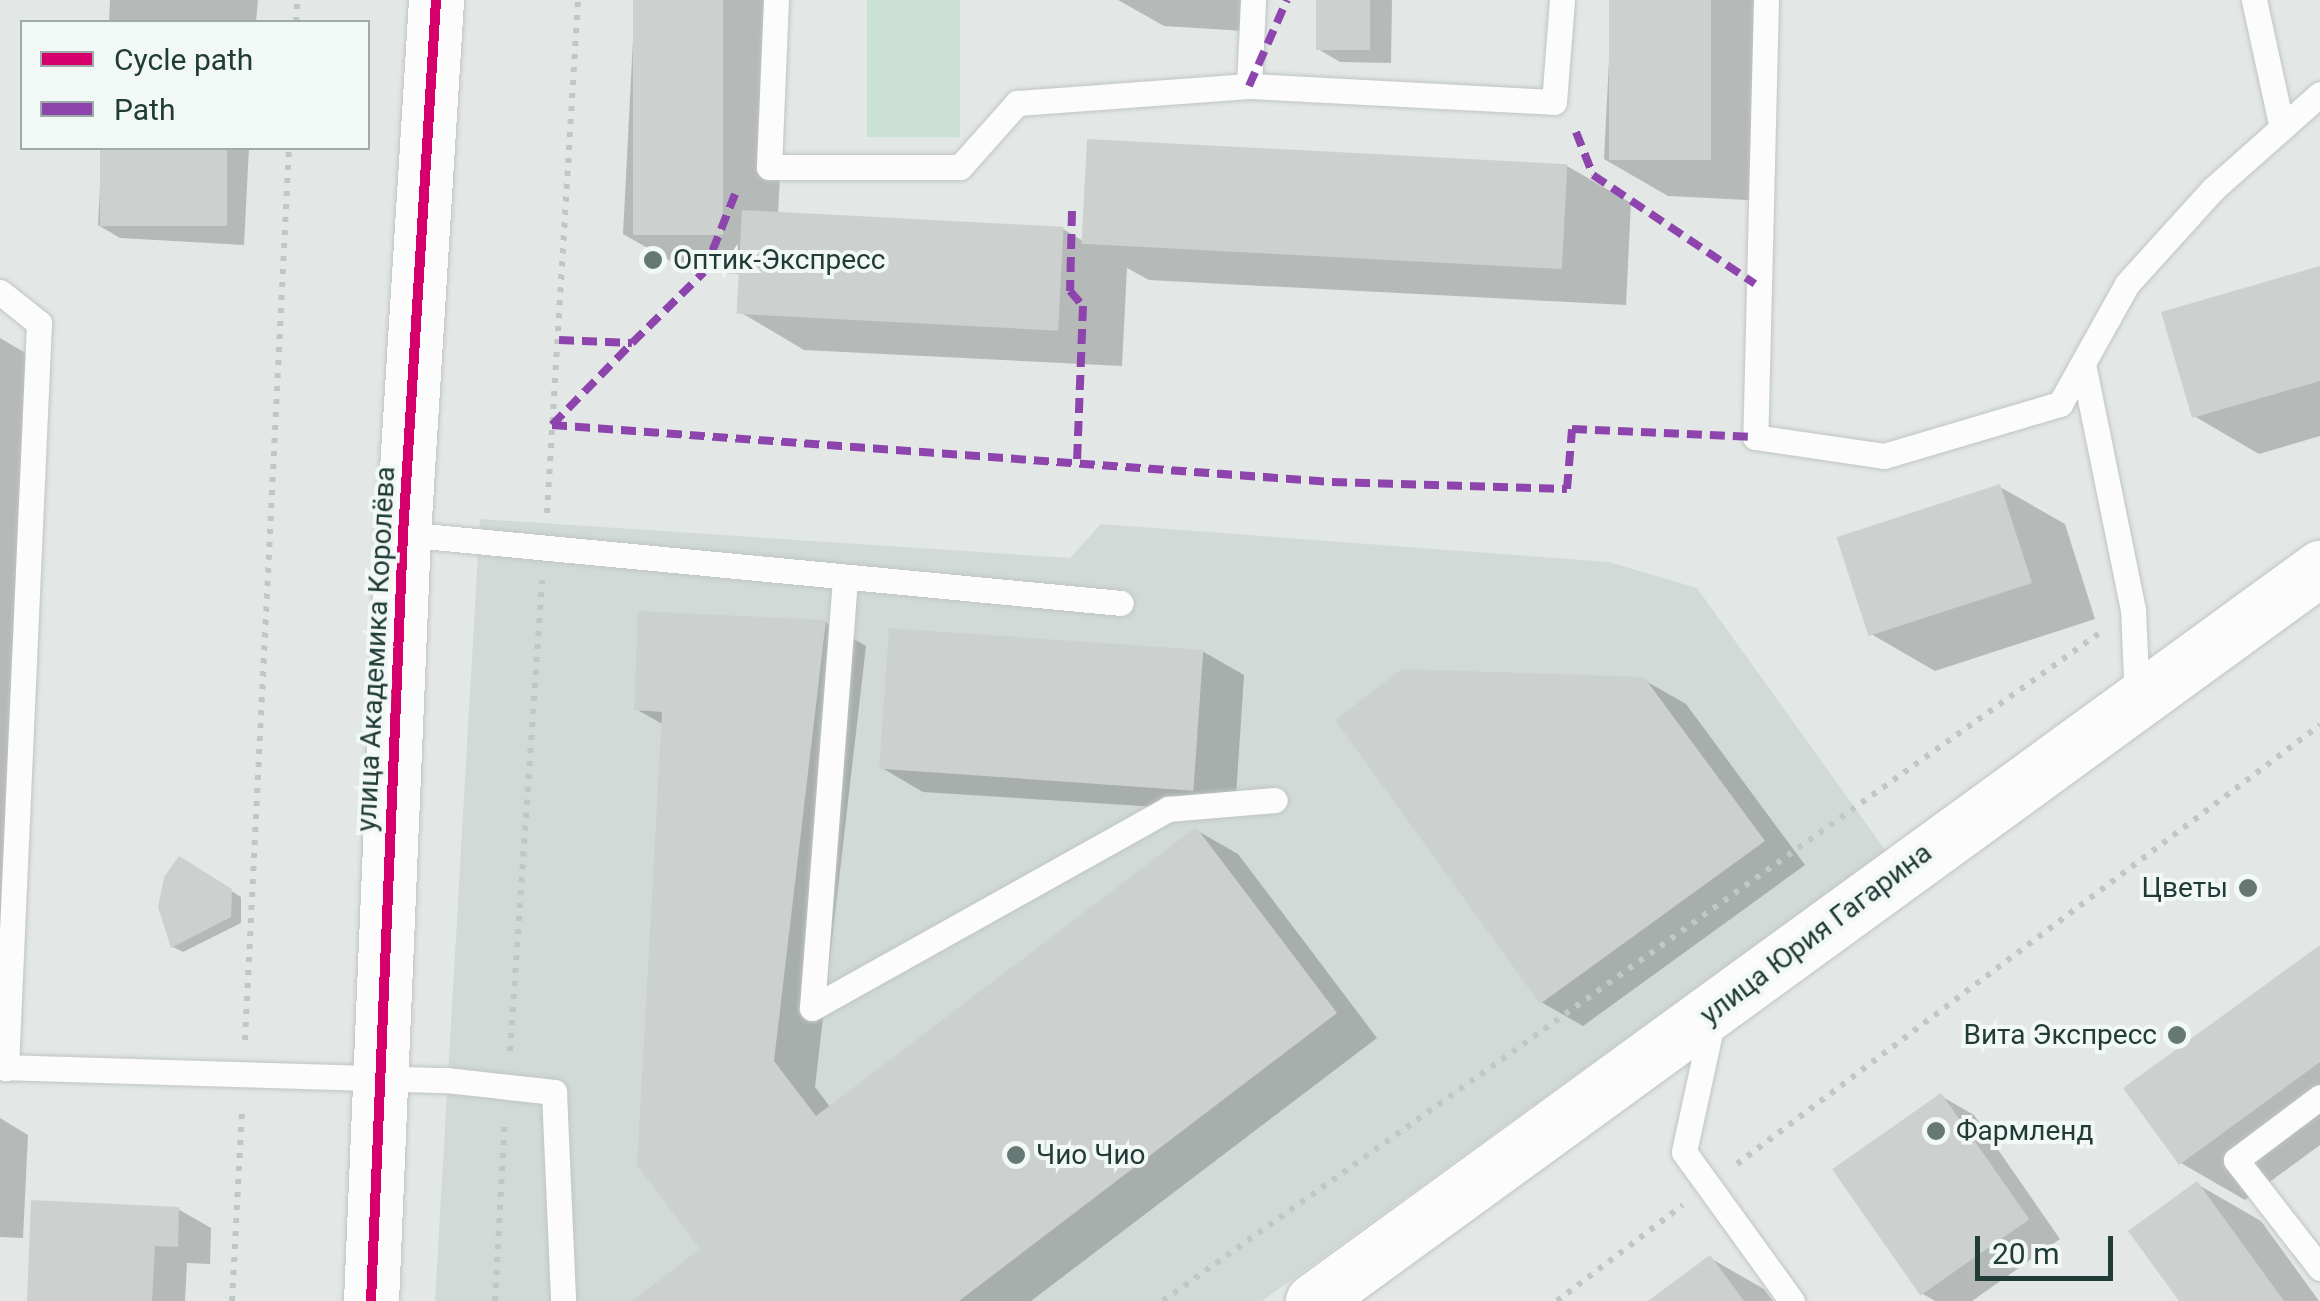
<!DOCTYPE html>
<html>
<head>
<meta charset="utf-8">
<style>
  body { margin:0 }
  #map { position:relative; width:2320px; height:1301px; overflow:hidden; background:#e3e8e6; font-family:Roboto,sans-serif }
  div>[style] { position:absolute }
  .built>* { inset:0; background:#d1dad7 }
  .green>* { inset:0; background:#cce1d5; transform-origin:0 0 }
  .shadow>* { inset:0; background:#0003 }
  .building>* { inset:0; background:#ccd1cf; transform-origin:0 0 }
  .path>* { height:6px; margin-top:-3px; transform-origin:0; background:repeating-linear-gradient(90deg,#c0c8c7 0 5px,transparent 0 13px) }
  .roads { filter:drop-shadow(0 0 2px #c0c5c3) drop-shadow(0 0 2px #c0c5c3) }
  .service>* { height:25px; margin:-12.5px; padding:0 12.5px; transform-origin:12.5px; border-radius:12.5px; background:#fbfcfb }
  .tertiary>* { height:55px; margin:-27.5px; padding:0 27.5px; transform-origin:27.5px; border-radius:27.5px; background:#fbfcfb }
  .secondary>* { height:55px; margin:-27.5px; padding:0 27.5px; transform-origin:27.5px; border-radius:27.5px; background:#fbfcfb }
  .quiet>* { height:8px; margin-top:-4px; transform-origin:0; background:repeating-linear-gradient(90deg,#8e44ad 0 15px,transparent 0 23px) }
  .cycleway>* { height:10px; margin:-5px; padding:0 5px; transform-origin:5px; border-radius:5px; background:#d6006c }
  .dots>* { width:28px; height:28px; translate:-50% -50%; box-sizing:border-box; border:5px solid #f1f8f5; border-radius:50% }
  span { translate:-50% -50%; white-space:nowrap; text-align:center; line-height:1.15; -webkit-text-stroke:8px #f1f8f5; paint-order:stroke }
  .poi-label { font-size:28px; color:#213b37 }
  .left { translate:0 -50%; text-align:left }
  .right { translate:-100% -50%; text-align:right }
  .street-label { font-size:28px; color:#213b37 }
  .legend { position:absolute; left:20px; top:20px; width:350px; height:130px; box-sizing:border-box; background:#f1f8f5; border:2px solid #9eaca9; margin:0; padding:12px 18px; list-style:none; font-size:30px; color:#213b37 }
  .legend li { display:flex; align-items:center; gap:20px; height:50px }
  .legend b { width:50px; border:2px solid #9eaca9 }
  .scale { position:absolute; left:1975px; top:1236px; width:138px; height:45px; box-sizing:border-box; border:5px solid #213b37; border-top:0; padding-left:12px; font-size:30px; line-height:35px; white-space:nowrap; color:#213b37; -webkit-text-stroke:8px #f1f8f5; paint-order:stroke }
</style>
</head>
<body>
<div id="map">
  <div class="built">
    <i style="clip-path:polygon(480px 519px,1070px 558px,1101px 524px,1609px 562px,1697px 588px,1886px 851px,1262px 1301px,435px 1301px)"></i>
  </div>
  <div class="green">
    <i style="left:867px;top:0;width:93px;height:137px"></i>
  </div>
  <div class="shadow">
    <i style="clip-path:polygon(110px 0,258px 0,256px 22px,88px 22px,109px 21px)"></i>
    <i style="clip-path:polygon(635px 0,789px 0,778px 215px,1063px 229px,1085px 242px,1567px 166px,1631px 203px,1626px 305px,1149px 280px,1127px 268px,1122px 366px,804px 350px,740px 312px,742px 274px,688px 271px,623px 234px)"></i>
    <i style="clip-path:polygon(1118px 0,1246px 0,1244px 31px,1164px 26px)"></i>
    <i style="clip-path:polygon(1319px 0,1392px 0,1391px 63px,1340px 62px,1318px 49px)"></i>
    <i style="clip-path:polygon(1612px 0,1777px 0,1767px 201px,1668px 196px,1604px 159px)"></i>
    <i style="clip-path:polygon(102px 148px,249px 148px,244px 245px,120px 238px,98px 225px)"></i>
    <i style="clip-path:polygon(2320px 269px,2320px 436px,2259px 454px,2194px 416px)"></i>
    <i style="clip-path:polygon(0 338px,39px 361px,0 977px)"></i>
    <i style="clip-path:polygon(2000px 487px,2065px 524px,2095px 619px,1935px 671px,1871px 634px)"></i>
    <i style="clip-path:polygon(825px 622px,866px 646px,815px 1087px,831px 1108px,1196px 830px,1238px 854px,1377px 1038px,1031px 1301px,644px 1301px,703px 1249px,664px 725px,636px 709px)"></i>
    <i style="clip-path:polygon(1202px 651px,1244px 675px,1235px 812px,923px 792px,882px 768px)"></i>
    <i style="clip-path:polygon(1644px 680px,1686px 704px,1805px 865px,1583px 1026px,1541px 1002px)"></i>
    <i style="clip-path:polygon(180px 859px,241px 897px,241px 923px,183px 952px,173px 947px)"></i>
    <i style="clip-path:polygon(2320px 948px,2320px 1145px,2245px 1200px,2181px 1163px)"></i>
    <i style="clip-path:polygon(1941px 1096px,1974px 1115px,2060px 1239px,1972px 1301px,1935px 1301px,1923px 1294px)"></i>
    <i style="clip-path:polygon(0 1118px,28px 1135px,23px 1238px,0 1237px)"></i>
    <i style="clip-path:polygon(2197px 1184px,2261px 1221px,2319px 1301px,2182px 1301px)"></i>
    <i style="clip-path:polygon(178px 1209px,211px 1228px,210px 1264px,187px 1263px,185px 1301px,30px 1301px)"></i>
    <i style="clip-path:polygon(1710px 1258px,1764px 1289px,1773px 1301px,1652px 1301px)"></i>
  </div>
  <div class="building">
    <i style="left:633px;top:0;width:90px;height:235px"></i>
    <i style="left:1316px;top:0;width:54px;height:50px"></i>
    <i style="left:1609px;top:0;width:102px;height:160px"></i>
    <i style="left:1087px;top:139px;width:481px;height:105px;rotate:3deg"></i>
    <i style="left:100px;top:148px;width:127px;height:78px"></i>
    <i style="left:742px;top:210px;width:322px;height:104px;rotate:3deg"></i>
    <i style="clip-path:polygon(2320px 266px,2320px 381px,2192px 418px,2161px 312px)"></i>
    <i style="left:2000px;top:484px;width:104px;height:172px;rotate:72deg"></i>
    <i style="clip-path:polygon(638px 611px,826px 620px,774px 1061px,816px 1116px,1196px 827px,1337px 1013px,959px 1301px,632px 1301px,700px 1249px,637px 1165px,662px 712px,634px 710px)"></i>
    <i style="left:889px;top:628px;width:315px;height:141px;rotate:4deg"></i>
    <i style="clip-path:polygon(1402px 669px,1644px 677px,1765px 841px,1540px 1004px,1335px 720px)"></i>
    <i style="clip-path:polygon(179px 856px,232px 889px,231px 917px,171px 948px,158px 907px,164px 877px)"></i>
    <i style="clip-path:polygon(2320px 945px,2320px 1062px,2179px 1165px,2123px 1088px)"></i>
    <i style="left:1941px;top:1093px;width:154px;height:133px;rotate:55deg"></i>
    <i style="clip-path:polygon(2197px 1181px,2284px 1301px,2179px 1301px,2128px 1231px)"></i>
    <i style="clip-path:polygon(31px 1200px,179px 1207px,178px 1247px,155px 1246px,152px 1301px,27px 1301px)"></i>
    <i style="clip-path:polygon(1710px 1255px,1744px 1301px,1648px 1301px)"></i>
  </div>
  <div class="path">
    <i style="left:296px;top:22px;width:22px;rotate:-87deg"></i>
    <i style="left:547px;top:513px;width:514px;rotate:-86.54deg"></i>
    <i style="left:245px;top:1040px;width:893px;rotate:-87.18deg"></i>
    <i style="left:510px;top:1051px;width:472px;rotate:-86.1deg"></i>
    <i style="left:1737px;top:1164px;width:730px;rotate:-36.98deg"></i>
    <i style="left:232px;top:1301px;width:193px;rotate:-87deg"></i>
    <i style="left:495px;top:1301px;width:182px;rotate:-86.9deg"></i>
    <i style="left:1163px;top:1301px;width:1149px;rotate:-35.5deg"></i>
    <i style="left:1557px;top:1301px;width:158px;rotate:-37.3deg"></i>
  </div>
  <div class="roads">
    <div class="service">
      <i style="left:776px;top:0;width:167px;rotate:92.4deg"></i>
      <i style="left:769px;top:167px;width:191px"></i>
      <i style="left:960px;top:167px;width:86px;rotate:-48.3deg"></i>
      <i style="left:1017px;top:103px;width:233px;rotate:-4.2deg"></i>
      <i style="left:1249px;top:86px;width:86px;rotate:-87.3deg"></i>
      <i style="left:1766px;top:0;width:437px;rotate:91.4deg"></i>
      <i style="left:1755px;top:437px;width:130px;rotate:8.4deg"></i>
      <i style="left:1884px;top:456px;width:184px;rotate:-16.5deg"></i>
      <i style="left:2060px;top:404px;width:137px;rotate:-60.8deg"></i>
      <i style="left:2127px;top:284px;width:128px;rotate:-47.8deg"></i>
      <i style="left:2213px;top:189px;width:143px;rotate:-41.6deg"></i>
      <i style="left:2254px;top:0;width:131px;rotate:77.7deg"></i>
      <i style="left:1249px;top:86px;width:305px;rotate:3deg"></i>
      <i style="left:1554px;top:102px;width:102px;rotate:-85.5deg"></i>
      <i style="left:0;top:292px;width:50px;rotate:38.5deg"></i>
      <i style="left:39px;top:323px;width:746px;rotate:92.54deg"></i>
      <i style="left:2083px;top:364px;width:250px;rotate:78.5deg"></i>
      <i style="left:2133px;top:609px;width:90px;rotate:87.5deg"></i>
      <i style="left:403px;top:534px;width:721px;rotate:5.49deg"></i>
      <i style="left:845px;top:579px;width:430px;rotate:94.4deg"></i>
      <i style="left:812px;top:1008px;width:408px;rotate:-29.2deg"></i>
      <i style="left:1168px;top:809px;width:107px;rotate:-4.8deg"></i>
      <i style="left:1714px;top:1014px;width:141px;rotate:102.3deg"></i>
      <i style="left:1684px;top:1152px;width:184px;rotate:54.1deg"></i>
      <i style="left:0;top:1067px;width:446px;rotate:1.7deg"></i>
      <i style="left:446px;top:1080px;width:109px;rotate:6.3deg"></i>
      <i style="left:554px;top:1092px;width:209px;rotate:87.5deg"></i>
      <i style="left:2320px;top:1097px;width:105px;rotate:143.1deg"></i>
      <i style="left:2236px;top:1160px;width:137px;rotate:52.1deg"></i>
    </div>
    <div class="tertiary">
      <i style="left:371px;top:1301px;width:768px;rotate:-87.61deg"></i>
      <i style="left:403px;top:534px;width:535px;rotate:-86.46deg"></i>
    </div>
    <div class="secondary">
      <i style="left:1313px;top:1301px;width:1246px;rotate:-36.05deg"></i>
    </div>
  </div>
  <div class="quiet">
    <i style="left:1249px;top:86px;width:94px;rotate:-66.2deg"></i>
    <i style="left:1576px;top:132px;width:46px;rotate:68.4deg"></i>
    <i style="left:1593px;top:175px;width:195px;rotate:33.9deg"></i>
    <i style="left:1072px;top:211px;width:80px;rotate:91.4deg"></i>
    <i style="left:1070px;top:291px;width:20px;rotate:49deg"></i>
    <i style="left:1083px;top:306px;width:157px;rotate:92.2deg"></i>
    <i style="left:559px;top:340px;width:73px;rotate:2.4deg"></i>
    <i style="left:632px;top:343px;width:101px;rotate:-44.6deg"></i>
    <i style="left:704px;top:272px;width:84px;rotate:-68.3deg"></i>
    <i style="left:552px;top:425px;width:782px;rotate:4.18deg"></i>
    <i style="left:1332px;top:482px;width:235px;rotate:1.7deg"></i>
    <i style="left:1567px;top:489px;width:60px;rotate:-85.2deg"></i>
    <i style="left:1572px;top:429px;width:183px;rotate:2.5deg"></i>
    <i style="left:552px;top:425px;width:115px;rotate:-45.7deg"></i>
  </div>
  <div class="cycleway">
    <i style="left:371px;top:1301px;width:768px;rotate:-87.61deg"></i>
    <i style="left:403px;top:534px;width:535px;rotate:-86.46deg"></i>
  </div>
  <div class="dots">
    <i style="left:653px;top:260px;background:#657874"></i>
    <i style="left:2248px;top:888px;background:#657874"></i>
    <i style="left:2177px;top:1035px;background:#657874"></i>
    <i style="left:1936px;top:1131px;background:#657874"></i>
    <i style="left:1016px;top:1155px;background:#657874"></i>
  </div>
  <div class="poi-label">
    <span class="left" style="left:673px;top:260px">Оптик-Экспресс</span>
    <span class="right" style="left:2228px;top:888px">Цветы</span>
    <span class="right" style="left:2157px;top:1035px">Вита Экспресс</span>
    <span class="left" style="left:1956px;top:1131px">Фармленд</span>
    <span class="left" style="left:1036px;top:1155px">Чио Чио</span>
  </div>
  <div class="street-label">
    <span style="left:376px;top:649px;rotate:-87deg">улица Академика Королёва</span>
    <span style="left:1816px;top:934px;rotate:-37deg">улица Юрия Гагарина</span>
  </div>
  <ul class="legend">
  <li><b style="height:12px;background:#d6006c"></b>Cycle path</li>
  <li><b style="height:12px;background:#8e44ad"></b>Path</li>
  </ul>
  <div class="scale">20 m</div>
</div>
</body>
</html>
